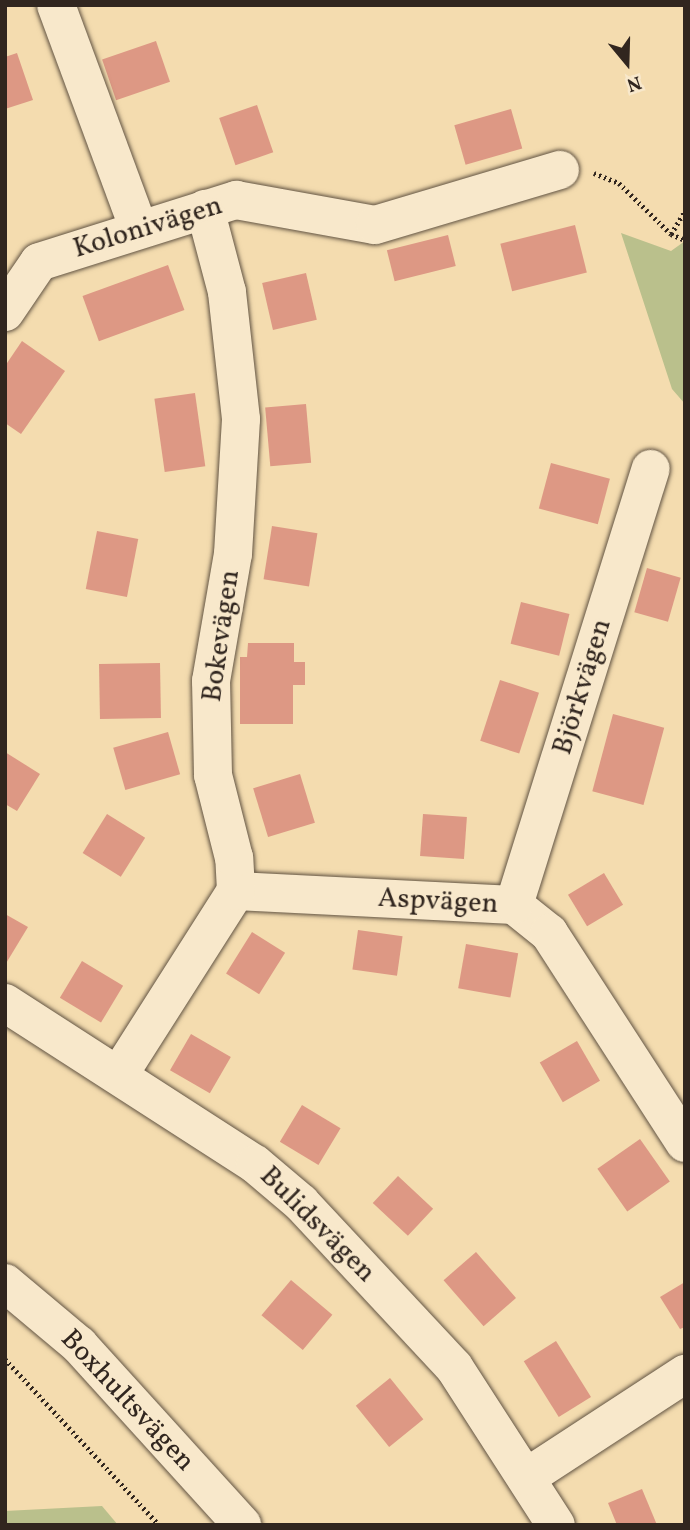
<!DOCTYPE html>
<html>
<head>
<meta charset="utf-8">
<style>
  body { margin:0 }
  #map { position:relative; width:690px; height:1530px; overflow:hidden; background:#f4dcaf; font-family:Vollkorn,serif }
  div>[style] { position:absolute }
  .green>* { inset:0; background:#bac08c }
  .building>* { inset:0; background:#dd9884; transform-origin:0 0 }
  .path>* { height:4.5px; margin-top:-2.25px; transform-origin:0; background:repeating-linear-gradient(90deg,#31261f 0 2px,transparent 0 5.5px) }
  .roads { filter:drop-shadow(0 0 2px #625443) drop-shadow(0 0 2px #625443) }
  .minor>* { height:38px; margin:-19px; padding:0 19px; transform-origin:19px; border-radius:19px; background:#f8e8cb }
  .tertiary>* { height:38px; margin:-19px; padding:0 19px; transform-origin:19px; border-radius:19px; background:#f8e8cb }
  span { translate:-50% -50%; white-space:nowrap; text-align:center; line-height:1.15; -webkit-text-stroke:5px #f8e8cb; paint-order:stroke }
  .street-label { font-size:28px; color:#31261f }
  .frame { position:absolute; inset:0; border:7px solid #31261f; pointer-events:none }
  .north { position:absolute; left:592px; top:28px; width:70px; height:70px; -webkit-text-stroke:5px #f8e8cb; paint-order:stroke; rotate:161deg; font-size:19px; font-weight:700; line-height:28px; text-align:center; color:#31261f }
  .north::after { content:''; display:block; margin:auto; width:24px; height:32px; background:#31261f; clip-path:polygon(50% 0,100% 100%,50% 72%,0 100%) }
</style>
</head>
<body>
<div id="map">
  <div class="green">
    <i style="clip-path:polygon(621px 233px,671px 251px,685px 241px,685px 404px,672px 389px)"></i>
    <i style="clip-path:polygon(102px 1506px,118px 1525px,5px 1525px,5px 1511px)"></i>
  </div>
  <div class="building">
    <i style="left:156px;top:41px;width:43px;height:57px;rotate:71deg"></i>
    <i style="clip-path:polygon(17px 53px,33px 100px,5px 109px,5px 57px)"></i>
    <i style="left:257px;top:105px;width:50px;height:40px;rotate:71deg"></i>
    <i style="left:511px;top:109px;width:41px;height:59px;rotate:74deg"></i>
    <i style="left:575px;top:225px;width:49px;height:77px;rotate:76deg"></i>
    <i style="left:448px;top:235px;width:32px;height:63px;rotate:76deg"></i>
    <i style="left:168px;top:265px;width:48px;height:91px;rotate:70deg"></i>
    <i style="left:306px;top:273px;width:48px;height:45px;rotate:77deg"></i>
    <i style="clip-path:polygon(22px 341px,65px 371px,21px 434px,5px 423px,5px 366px)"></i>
    <i style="left:195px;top:393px;width:74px;height:41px;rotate:82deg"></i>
    <i style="left:306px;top:404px;width:59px;height:41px;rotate:85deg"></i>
    <i style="left:551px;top:463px;width:61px;height:47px;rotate:15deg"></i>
    <i style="left:272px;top:526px;width:46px;height:54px;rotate:9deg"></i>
    <i style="left:97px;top:531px;width:42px;height:59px;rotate:11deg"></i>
    <i style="left:647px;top:568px;width:35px;height:46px;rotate:16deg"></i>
    <i style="left:521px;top:602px;width:50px;height:43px;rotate:14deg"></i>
    <i style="clip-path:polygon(248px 643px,294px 643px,294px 662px,305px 662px,305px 685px,293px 685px,293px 724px,240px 724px,240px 657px,247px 657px)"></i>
    <i style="left:160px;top:663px;width:55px;height:61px;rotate:89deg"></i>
    <i style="left:500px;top:680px;width:41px;height:64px;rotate:18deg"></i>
    <i style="left:613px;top:714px;width:53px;height:80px;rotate:15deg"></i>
    <i style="left:168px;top:732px;width:44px;height:57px;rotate:74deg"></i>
    <i style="clip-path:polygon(5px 752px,40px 774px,17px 811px,5px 804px)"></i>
    <i style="left:300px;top:774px;width:51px;height:49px;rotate:73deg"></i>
    <i style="left:107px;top:814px;width:45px;height:46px;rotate:32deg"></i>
    <i style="left:423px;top:814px;width:44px;height:42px;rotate:4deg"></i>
    <i style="left:604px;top:873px;width:37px;height:42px;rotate:59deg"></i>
    <i style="clip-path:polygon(5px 914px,28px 927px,5px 965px)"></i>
    <i style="left:358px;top:930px;width:45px;height:40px;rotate:8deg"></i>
    <i style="left:252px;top:932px;width:39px;height:49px;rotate:32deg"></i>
    <i style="left:466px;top:944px;width:53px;height:45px;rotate:10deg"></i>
    <i style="left:82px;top:961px;width:48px;height:43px;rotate:31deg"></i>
    <i style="left:191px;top:1034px;width:46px;height:42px;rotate:30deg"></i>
    <i style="left:577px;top:1041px;width:46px;height:43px;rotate:60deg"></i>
    <i style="left:302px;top:1105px;width:45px;height:43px;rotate:31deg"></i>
    <i style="left:640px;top:1139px;width:52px;height:52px;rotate:55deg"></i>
    <i style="left:398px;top:1176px;width:48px;height:37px;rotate:43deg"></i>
    <i style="left:476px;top:1252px;width:61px;height:43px;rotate:49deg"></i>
    <i style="left:291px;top:1280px;width:54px;height:46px;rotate:40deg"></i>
    <i style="clip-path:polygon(685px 1282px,685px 1327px,680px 1329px,660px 1297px)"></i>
    <i style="left:556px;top:1341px;width:66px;height:38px;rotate:58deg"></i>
    <i style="left:390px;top:1378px;width:53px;height:44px;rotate:51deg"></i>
    <i style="clip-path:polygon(642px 1489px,657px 1525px,617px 1525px,608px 1503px)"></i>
  </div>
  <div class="path">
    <i style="left:594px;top:173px;width:27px;rotate:22deg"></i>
    <i style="left:619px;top:183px;width:73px;rotate:44.4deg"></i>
    <i style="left:671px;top:234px;width:15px;rotate:23deg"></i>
    <i style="left:671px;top:234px;width:27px;rotate:-59deg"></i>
    <i style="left:5px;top:1359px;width:226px;rotate:47.1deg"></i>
  </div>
  <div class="roads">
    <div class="minor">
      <i style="left:56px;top:5px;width:239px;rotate:69.7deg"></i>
      <i style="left:5px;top:312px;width:60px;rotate:-55.8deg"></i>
      <i style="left:39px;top:262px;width:207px;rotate:-17.5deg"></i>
      <i style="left:236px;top:200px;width:141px;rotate:10.2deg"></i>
      <i style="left:375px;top:225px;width:193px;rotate:-16.6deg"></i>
      <i style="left:236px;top:891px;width:278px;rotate:2.9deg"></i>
      <i style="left:514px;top:905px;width:45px;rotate:38.7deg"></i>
      <i style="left:549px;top:933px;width:250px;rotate:57.1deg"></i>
      <i style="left:514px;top:905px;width:457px;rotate:-72.6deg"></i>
      <i style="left:5px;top:1003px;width:297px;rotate:32.8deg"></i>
      <i style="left:255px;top:1164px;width:60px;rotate:40.3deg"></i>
      <i style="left:301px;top:1203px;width:224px;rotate:47deg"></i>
      <i style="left:454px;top:1367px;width:188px;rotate:57.2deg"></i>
      <i style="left:120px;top:1073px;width:216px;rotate:-57.5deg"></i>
      <i style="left:236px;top:891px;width:33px;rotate:-93deg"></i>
      <i style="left:234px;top:858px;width:86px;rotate:-104.2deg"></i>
      <i style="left:213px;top:775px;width:94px;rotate:-91.2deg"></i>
      <i style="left:211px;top:681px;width:129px;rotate:-80.2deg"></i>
      <i style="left:233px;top:554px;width:135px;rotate:-86.6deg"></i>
      <i style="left:241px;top:419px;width:128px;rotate:-96.3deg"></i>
      <i style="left:227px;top:292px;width:86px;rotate:-104.8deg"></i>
      <i style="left:527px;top:1477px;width:189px;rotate:-33.1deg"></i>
    </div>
    <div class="tertiary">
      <i style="left:5px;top:1283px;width:97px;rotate:40deg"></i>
      <i style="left:79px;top:1345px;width:243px;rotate:47.8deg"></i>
    </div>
  </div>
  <div class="street-label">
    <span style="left:148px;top:228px;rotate:-17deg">Kolonivägen</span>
    <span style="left:222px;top:636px;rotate:-82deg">Bokevägen</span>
    <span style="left:583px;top:687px;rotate:-73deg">Björkvägen</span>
    <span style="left:438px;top:902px;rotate:3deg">Aspvägen</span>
    <span style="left:317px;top:1225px;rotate:45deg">Bulidsvägen</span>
    <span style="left:127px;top:1401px;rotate:47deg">Boxhultsvägen</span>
  </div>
  <div class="frame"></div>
  <div class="north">N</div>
</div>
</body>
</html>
